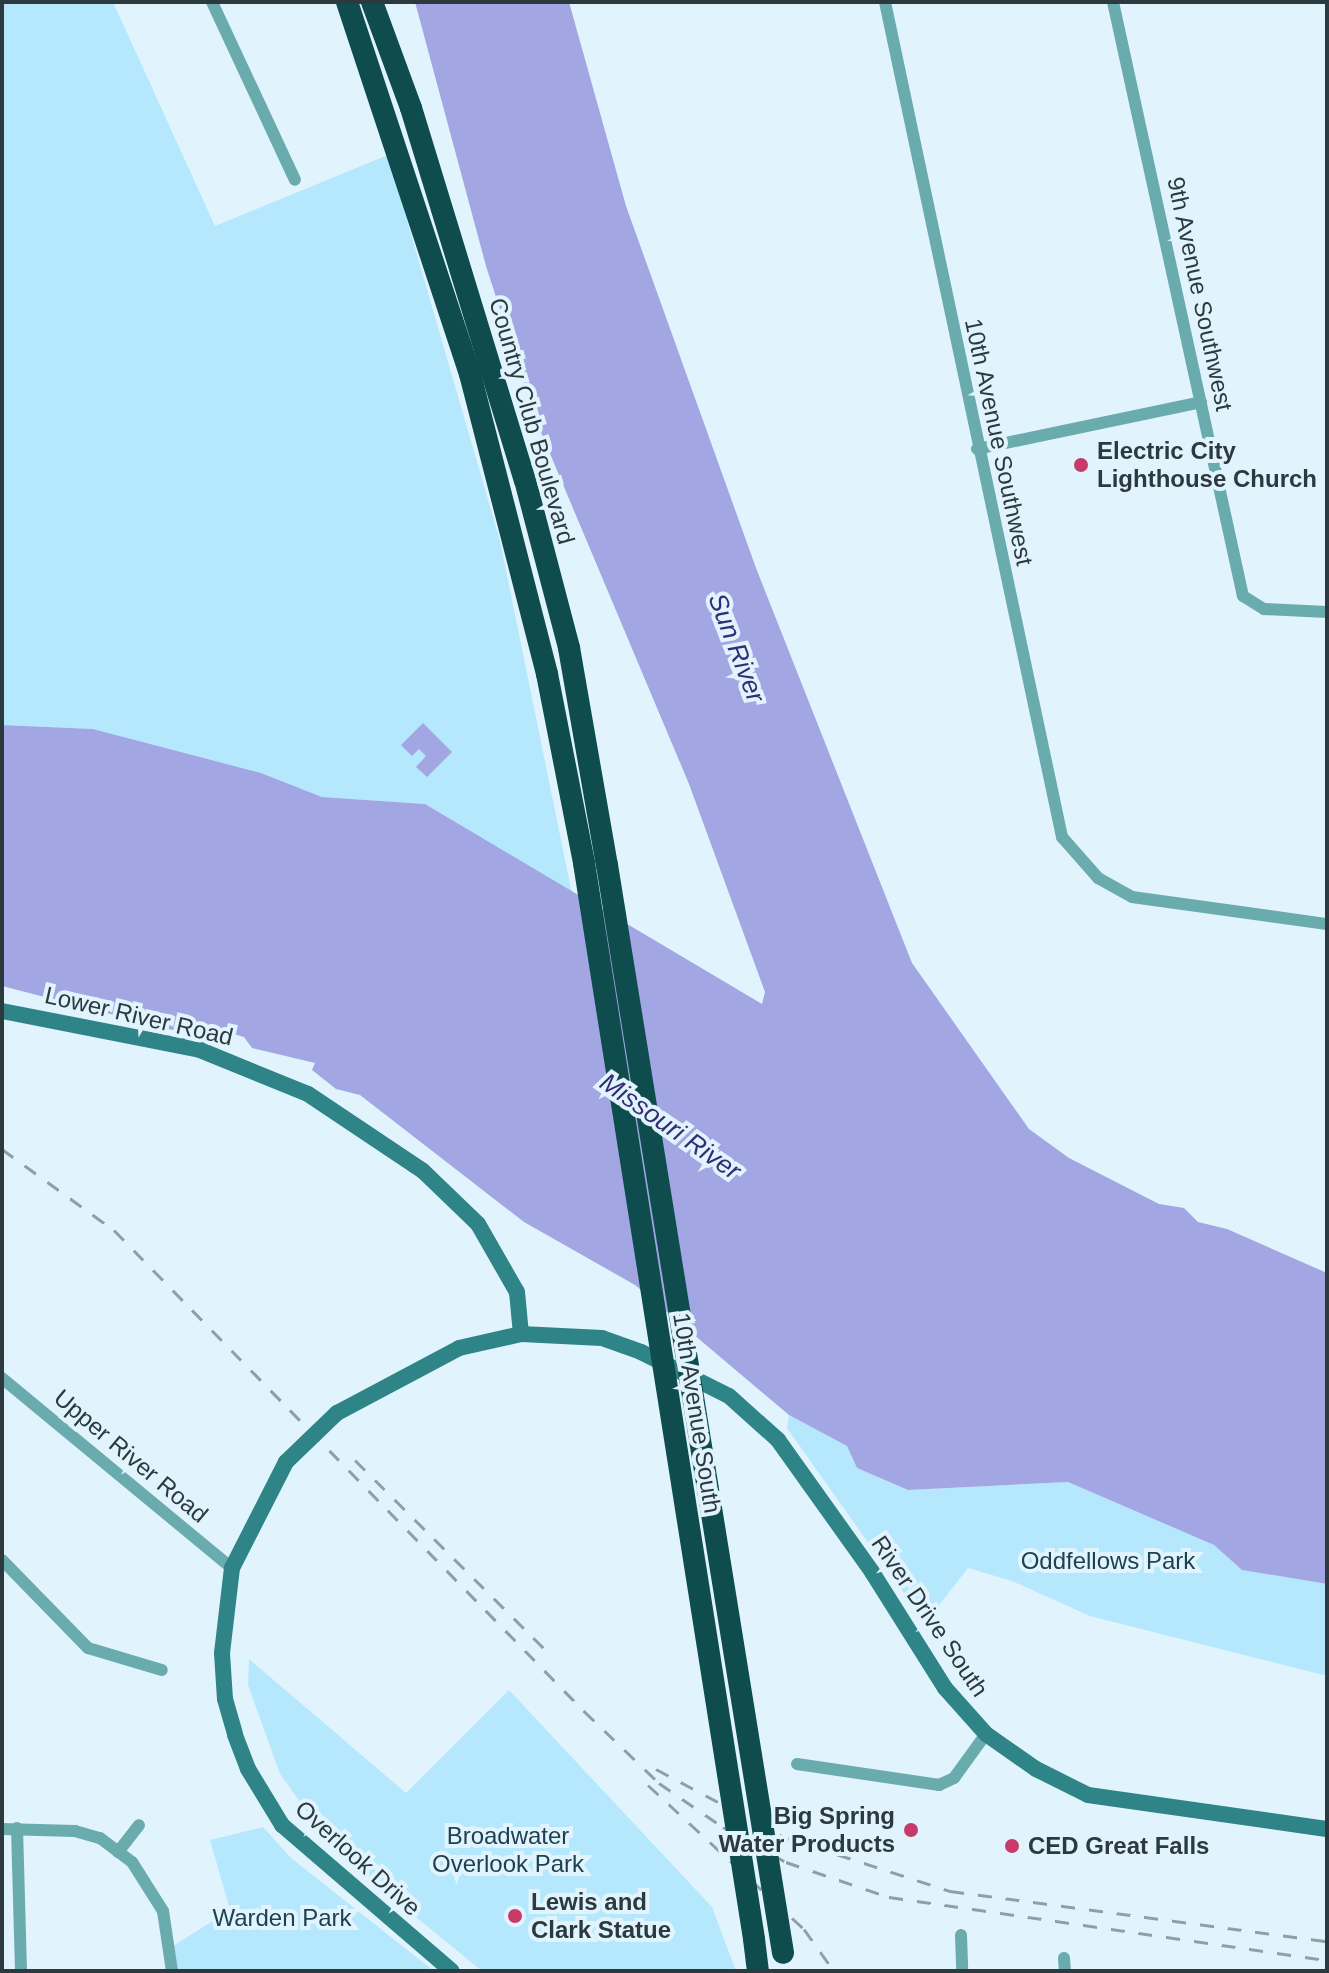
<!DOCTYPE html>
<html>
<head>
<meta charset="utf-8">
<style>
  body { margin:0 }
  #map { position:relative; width:1329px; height:1973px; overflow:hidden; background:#e1f4fd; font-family:Arial,sans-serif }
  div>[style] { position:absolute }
  .green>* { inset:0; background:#b5e8fd }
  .water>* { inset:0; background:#a2a6e3 }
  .street>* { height:12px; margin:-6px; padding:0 6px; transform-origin:6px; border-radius:6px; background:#6aabad }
  .secondary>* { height:16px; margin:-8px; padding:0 8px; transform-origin:8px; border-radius:8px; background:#2e8487 }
  .highway>* { height:22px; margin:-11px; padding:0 11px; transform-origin:11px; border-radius:11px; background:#0e4c4e }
  .rail>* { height:3px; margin-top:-1.5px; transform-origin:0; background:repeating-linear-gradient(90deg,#8f9fa6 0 14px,transparent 0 28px) }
  .secondary-bridge>* { height:16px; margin:-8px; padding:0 8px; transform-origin:8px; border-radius:8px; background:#2e8487 }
  .highway-bridge>* { height:22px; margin:-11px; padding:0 11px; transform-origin:11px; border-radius:11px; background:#0e4c4e }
  .dots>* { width:22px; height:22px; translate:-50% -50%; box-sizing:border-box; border:4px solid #e1f4fd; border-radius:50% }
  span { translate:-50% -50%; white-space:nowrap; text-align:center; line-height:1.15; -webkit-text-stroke:8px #e1f4fd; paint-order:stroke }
  .street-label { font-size:24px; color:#2c393f }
  .poi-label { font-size:24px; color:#2c393f; font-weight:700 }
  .left { translate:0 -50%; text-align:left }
  .right { translate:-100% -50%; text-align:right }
  .park-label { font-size:24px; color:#1e414f }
  .water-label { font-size:26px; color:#322d74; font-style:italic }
  .frame { position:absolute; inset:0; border:4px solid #2c393f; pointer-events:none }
</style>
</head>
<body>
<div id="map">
  <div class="green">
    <i style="clip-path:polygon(2px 2px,113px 2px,215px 226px,388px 155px,500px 541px,572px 894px,425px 804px,322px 797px,261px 773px,93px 729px,2px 725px)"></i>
    <i style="clip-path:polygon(789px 1415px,847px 1446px,857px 1468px,908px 1490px,1068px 1482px,1214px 1545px,1242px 1570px,1327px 1584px,1327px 1676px,1090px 1616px,1012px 1581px,968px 1568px,925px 1623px,787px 1428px)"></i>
    <i style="clip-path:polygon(249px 1659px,406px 1793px,509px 1690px,712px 1907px,736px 1971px,482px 1971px,335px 1851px,280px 1774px,248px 1685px)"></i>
    <i style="clip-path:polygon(263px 1827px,291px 1858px,434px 1971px,172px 1971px,170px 1948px,230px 1910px,210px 1840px)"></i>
  </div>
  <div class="water">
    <i style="clip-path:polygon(415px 2px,569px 2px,626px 206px,756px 568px,912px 963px,1029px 1129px,1069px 1158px,1159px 1204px,1184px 1208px,1198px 1222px,1227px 1229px,1327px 1273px,1327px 1584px,1242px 1570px,1214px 1545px,1068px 1482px,908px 1490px,857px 1468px,847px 1446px,789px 1415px,635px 1285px,524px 1222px,360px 1095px,336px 1089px,312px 1070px,315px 1063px,252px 1048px,244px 1037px,215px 1029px,192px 1035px,2px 986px,2px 725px,93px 729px,261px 773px,322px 797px,425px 804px,762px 1004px,765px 992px,689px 784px,535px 418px,486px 266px)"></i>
    <i style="clip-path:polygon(423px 723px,452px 752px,427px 777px,416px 767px,426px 756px,419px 749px,412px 756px,401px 745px)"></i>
  </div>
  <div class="street">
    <i style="left:212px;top:2px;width:196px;rotate:65deg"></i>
    <i style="left:885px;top:2px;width:854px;rotate:78.03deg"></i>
    <i style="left:1062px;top:837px;width:55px;rotate:48.7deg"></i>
    <i style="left:1098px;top:878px;width:39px;rotate:29deg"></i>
    <i style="left:1132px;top:897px;width:197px;rotate:7.9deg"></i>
    <i style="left:1113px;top:2px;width:608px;rotate:77.66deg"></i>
    <i style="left:1243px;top:596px;width:25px;rotate:32deg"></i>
    <i style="left:1264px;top:609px;width:63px;rotate:2.7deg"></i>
    <i style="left:977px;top:449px;width:229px;rotate:-11.8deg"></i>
    <i style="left:2px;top:1378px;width:298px;rotate:39.6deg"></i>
    <i style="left:2px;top:1560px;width:123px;rotate:45.7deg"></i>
    <i style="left:88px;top:1648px;width:77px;rotate:16.6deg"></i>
    <i style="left:797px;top:1764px;width:144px;rotate:8.4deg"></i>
    <i style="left:939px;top:1785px;width:17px;rotate:-25deg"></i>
    <i style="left:954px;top:1778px;width:54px;rotate:-54deg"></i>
    <i style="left:17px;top:1828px;width:143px;rotate:88.4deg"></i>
    <i style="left:2px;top:1829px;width:73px;rotate:1.6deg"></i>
    <i style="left:75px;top:1831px;width:26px;rotate:16deg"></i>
    <i style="left:100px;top:1838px;width:40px;rotate:37deg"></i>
    <i style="left:132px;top:1862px;width:58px;rotate:57.7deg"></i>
    <i style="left:163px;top:1911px;width:61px;rotate:81.5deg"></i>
    <i style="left:118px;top:1852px;width:34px;rotate:-52deg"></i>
    <i style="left:961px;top:1935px;width:36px;rotate:88deg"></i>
    <i style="left:1064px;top:1958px;width:13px;rotate:86deg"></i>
  </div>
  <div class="secondary">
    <i style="left:2px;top:1011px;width:202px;rotate:11.1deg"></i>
    <i style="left:200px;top:1050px;width:117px;rotate:22.2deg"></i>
    <i style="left:308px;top:1094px;width:138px;rotate:33.8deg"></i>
    <i style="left:423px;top:1171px;width:76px;rotate:43.9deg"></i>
    <i style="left:478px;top:1224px;width:78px;rotate:60.2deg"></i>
    <i style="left:517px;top:1292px;width:42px;rotate:84.6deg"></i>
    <i style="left:337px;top:1413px;width:138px;rotate:-28deg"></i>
    <i style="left:459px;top:1348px;width:64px;rotate:-12.7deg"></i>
    <i style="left:521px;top:1334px;width:81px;rotate:2.8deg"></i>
    <i style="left:602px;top:1338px;width:41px;rotate:19.7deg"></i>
    <i style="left:641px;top:1352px;width:98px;rotate:26.6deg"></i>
    <i style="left:729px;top:1396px;width:66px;rotate:41.9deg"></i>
    <i style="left:778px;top:1440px;width:162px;rotate:54.5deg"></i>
    <i style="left:872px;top:1572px;width:137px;rotate:57.8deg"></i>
    <i style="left:945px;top:1688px;width:62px;rotate:48.3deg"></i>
    <i style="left:986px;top:1734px;width:61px;rotate:35deg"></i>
    <i style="left:1036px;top:1769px;width:58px;rotate:26.6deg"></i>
    <i style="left:1088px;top:1795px;width:241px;rotate:8.1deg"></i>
    <i style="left:286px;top:1462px;width:119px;rotate:117deg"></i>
    <i style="left:232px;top:1568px;width:86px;rotate:96.7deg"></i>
    <i style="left:222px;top:1653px;width:46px;rotate:86.3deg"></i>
    <i style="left:225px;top:1699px;width:37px;rotate:74deg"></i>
    <i style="left:235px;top:1735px;width:36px;rotate:69deg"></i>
    <i style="left:248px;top:1769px;width:66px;rotate:58.7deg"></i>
    <i style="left:282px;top:1825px;width:224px;rotate:40.7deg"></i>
  </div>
  <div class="highway">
    <i style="left:347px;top:2px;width:392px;rotate:71.7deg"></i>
    <i style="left:470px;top:374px;width:310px;rotate:75.6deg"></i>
    <i style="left:547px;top:674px;width:193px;rotate:78.9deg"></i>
    <i style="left:372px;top:2px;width:113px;rotate:69.8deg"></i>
    <i style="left:411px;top:108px;width:389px;rotate:73deg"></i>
    <i style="left:525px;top:480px;width:174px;rotate:75.3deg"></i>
    <i style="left:569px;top:648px;width:220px;rotate:80.1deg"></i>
    <i style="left:754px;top:1939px;width:32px;rotate:83deg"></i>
  </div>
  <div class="rail">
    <i style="left:2px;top:1149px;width:138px;rotate:35.9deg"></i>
    <i style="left:114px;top:1230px;width:673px;rotate:45.66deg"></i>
    <i style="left:584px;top:1711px;width:104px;rotate:43.8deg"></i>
    <i style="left:659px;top:1783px;width:78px;rotate:34.5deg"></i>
    <i style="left:723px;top:1827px;width:72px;rotate:29.1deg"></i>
    <i style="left:786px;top:1862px;width:109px;rotate:18.8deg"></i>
    <i style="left:889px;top:1897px;width:443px;rotate:8.2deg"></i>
    <i style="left:355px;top:1460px;width:272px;rotate:44.9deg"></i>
    <i style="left:656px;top:1769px;width:145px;rotate:28deg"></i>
    <i style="left:784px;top:1837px;width:175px;rotate:18deg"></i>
    <i style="left:950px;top:1891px;width:380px;rotate:7.6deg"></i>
    <i style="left:648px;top:1785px;width:212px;rotate:42.7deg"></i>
    <i style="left:804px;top:1929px;width:52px;rotate:54.5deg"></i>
  </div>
  <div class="secondary-bridge">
    <i style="left:286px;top:1462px;width:71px;rotate:-43.9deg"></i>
  </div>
  <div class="highway-bridge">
    <i style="left:584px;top:863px;width:1089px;rotate:81.02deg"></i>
    <i style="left:607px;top:865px;width:1102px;rotate:80.81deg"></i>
  </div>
  <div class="dots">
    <i style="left:1081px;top:465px;background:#c73a69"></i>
    <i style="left:911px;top:1830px;background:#c73a69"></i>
    <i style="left:1012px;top:1846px;background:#c73a69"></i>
    <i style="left:515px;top:1916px;background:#c73a69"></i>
  </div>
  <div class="street-label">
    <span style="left:1200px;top:294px;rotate:78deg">9th Avenue Southwest</span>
    <span style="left:532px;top:421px;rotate:74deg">Country Club Boulevard</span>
    <span style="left:999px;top:442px;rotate:78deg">10th Avenue Southwest</span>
    <span style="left:139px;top:1016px;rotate:13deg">Lower River Road</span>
    <span style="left:697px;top:1413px;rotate:81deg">10th Avenue South</span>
    <span style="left:131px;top:1456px;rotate:40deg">Upper River Road</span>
    <span style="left:930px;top:1616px;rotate:56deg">River Drive South</span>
    <span style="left:358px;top:1858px;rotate:42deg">Overlook Drive</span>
  </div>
  <div class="poi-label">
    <span class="left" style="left:1097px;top:465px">Electric City<br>Lighthouse Church</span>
    <span class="right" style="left:895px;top:1830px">Big Spring<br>Water Products</span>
    <span class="left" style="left:1028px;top:1846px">CED Great Falls</span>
    <span class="left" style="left:531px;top:1916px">Lewis and<br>Clark Statue</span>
  </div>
  <div class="park-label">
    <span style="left:1108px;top:1561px">Oddfellows Park</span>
    <span style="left:508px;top:1850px">Broadwater<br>Overlook Park</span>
    <span style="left:282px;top:1918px">Warden Park</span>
  </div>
  <div class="water-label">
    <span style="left:736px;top:648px;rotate:69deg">Sun River</span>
    <span style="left:670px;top:1127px;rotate:35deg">Missouri River</span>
  </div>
  <div class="frame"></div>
</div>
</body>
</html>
